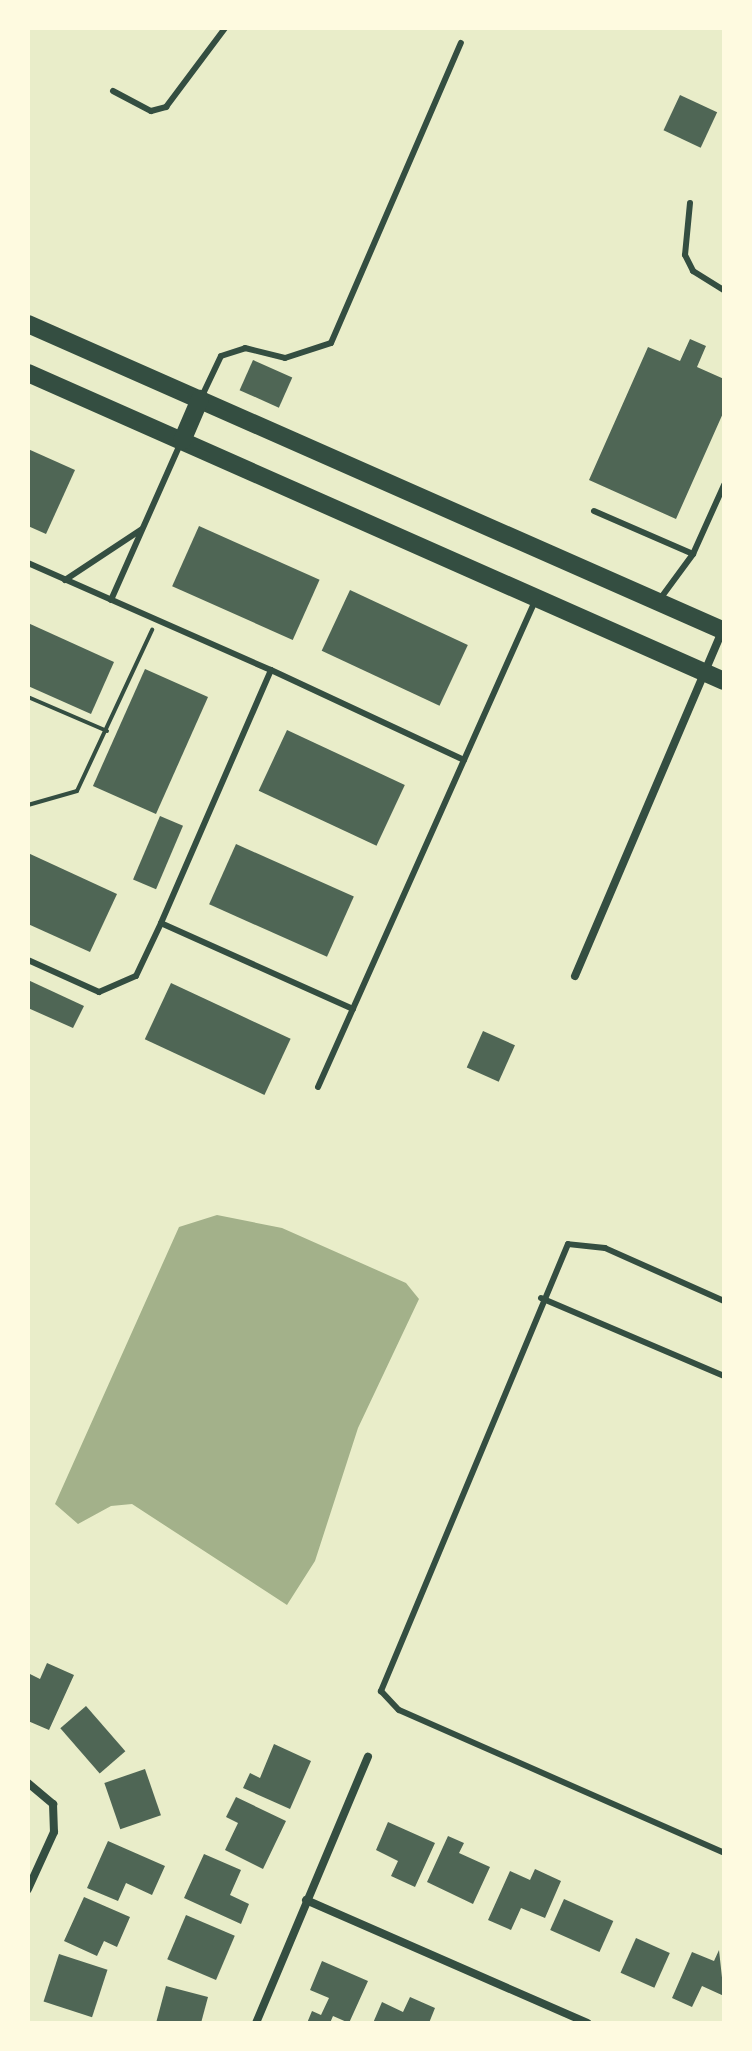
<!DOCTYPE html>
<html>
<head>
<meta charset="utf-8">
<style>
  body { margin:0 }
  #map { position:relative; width:752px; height:2051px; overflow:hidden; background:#e9edc9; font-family:"Playfair Display",serif }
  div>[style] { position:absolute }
  .water>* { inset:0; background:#a3b18a }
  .building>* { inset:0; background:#4f6655; transform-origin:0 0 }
  .path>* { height:4px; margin:-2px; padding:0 2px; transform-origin:2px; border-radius:2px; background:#344e41 }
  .service>* { height:6px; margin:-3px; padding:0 3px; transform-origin:3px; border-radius:3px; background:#344e41 }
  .minor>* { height:8px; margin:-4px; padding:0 4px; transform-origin:4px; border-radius:4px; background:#344e41 }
  .primary>* { height:18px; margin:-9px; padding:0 9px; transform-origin:9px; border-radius:9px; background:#344e41 }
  span { translate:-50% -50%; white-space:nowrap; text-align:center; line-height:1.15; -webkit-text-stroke:6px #fefae0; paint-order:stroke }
  .frame { position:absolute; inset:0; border:30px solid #fefae0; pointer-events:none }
</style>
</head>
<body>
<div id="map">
  <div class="water">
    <i style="clip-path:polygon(217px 1215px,282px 1228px,406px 1283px,419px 1299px,358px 1428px,315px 1561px,287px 1605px,132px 1504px,111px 1506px,78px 1524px,55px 1504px,179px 1227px)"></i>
  </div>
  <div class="building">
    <i style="left:680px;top:95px;width:41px;height:39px;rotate:25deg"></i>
    <i style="clip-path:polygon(690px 339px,706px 346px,697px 367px,724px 379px,724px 411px,676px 519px,589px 480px,648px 347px,680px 361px)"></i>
    <i style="left:253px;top:360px;width:43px;height:33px;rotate:24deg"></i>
    <i style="clip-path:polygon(28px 449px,75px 470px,46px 534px,28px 526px)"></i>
    <i style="left:199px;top:526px;width:132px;height:66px;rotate:24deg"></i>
    <i style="left:350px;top:590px;width:130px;height:67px;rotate:25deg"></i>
    <i style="clip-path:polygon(28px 623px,114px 662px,91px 714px,28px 686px)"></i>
    <i style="left:145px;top:669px;width:69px;height:128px;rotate:24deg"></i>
    <i style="left:287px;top:730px;width:130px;height:67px;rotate:25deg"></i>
    <i style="left:160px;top:816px;width:25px;height:69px;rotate:23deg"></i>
    <i style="left:236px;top:844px;width:129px;height:66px;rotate:24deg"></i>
    <i style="clip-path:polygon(28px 853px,117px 894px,90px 952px,28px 924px)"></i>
    <i style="clip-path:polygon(28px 980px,84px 1006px,73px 1028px,28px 1008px)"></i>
    <i style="left:171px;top:983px;width:132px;height:62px;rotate:25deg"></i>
    <i style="left:483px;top:1031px;width:35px;height:40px;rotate:24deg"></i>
    <i style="clip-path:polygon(47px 1663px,74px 1675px,49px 1730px,28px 1721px,28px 1673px,40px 1679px)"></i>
    <i style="left:86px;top:1706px;width:60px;height:34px;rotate:49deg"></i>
    <i style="clip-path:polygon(274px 1744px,311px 1761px,290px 1809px,243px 1788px,250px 1773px,260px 1778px)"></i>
    <i style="left:145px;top:1769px;width:49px;height:43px;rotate:71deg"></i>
    <i style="clip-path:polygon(236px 1797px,286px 1821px,263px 1869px,225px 1850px,238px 1823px,226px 1817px)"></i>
    <i style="clip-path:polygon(388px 1822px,435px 1843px,415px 1887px,391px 1876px,398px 1861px,376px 1850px)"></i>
    <i style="clip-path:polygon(448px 1836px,464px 1843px,459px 1853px,490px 1867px,473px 1904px,427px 1882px)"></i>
    <i style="clip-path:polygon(108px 1841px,165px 1866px,152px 1895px,126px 1883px,118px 1901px,87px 1888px)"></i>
    <i style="clip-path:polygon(204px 1854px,241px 1870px,230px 1895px,249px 1904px,241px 1924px,184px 1898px)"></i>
    <i style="clip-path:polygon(535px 1869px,561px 1881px,545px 1918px,521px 1908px,511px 1930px,488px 1920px,510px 1871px,530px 1880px)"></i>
    <i style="clip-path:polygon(84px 1897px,130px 1917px,117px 1947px,104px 1941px,97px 1956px,64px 1941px)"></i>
    <i style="left:564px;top:1899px;width:54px;height:34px;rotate:24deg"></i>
    <i style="left:186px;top:1915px;width:53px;height:48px;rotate:23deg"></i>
    <i style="left:636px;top:1938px;width:37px;height:38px;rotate:24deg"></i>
    <i style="clip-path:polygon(719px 1950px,724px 1996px,702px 1986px,692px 2007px,672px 1998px,692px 1952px,714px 1961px)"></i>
    <i style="left:59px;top:1954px;width:51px;height:50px;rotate:18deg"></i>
    <i style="clip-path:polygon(322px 1961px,368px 1981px,349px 2023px,333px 2016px,330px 2023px,307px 2023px,312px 2011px,321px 2015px,329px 1998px,310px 1990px)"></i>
    <i style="clip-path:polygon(166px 1986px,208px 1997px,201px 2023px,156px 2023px)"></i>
    <i style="clip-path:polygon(410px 1997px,435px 2008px,429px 2023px,373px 2023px,382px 2002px,403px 2012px)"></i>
  </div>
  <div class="path">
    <i style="left:28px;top:697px;width:86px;rotate:23.3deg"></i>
    <i style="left:28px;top:805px;width:51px;rotate:-15.9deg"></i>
    <i style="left:77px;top:791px;width:178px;rotate:-65deg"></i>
  </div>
  <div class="service">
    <i style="left:113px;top:91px;width:43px;rotate:27.8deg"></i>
    <i style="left:151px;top:111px;width:16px;rotate:-15deg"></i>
    <i style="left:166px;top:107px;width:99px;rotate:-53.2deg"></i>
    <i style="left:690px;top:203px;width:52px;rotate:95.5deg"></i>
    <i style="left:685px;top:255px;width:18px;rotate:63deg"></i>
    <i style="left:693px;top:271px;width:36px;rotate:32deg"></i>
    <i style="left:202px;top:396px;width:44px;rotate:-64.6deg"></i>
    <i style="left:221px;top:356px;width:25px;rotate:-18deg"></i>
    <i style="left:245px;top:348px;width:41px;rotate:14deg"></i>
    <i style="left:285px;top:358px;width:48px;rotate:-18.1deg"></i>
    <i style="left:331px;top:343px;width:327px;rotate:-66.6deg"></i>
    <i style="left:594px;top:511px;width:108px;rotate:23.5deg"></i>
    <i style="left:28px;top:563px;width:266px;rotate:23.8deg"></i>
    <i style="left:65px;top:580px;width:92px;rotate:-33.5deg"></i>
    <i style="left:660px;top:599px;width:56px;rotate:-53.7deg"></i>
    <i style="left:693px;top:554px;width:76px;rotate:-65.8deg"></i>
    <i style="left:111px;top:600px;width:171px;rotate:-66.1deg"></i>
    <i style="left:28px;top:960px;width:78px;rotate:24.3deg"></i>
    <i style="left:99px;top:992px;width:40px;rotate:-23.4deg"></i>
    <i style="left:136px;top:976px;width:59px;rotate:-64.7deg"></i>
    <i style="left:353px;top:1009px;width:210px;rotate:-155.9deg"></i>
    <i style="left:161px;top:923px;width:276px;rotate:-66.5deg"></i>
    <i style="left:271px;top:670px;width:213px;rotate:25deg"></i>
    <i style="left:318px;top:1087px;width:532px;rotate:-65.94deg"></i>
    <i style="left:541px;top:1298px;width:199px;rotate:23.1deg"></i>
    <i style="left:724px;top:1301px;width:130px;rotate:-156deg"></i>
    <i style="left:605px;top:1248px;width:37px;rotate:-174deg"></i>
    <i style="left:568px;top:1244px;width:485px;rotate:112.7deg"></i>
    <i style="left:381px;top:1691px;width:26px;rotate:47deg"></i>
    <i style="left:399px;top:1710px;width:355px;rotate:23.7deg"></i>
  </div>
  <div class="minor">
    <i style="left:575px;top:976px;width:375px;rotate:-66.9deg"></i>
    <i style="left:28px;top:1783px;width:33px;rotate:40deg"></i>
    <i style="left:53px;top:1804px;width:28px;rotate:88deg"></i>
    <i style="left:54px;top:1832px;width:63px;rotate:114.5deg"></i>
    <i style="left:306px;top:1900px;width:307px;rotate:23.6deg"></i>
    <i style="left:256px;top:2023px;width:289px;rotate:-67.2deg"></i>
  </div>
  <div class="primary">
    <i style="left:28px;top:324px;width:761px;rotate:23.8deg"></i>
    <i style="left:28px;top:373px;width:761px;rotate:23.87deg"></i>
    <i style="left:182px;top:441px;width:46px;rotate:-66.8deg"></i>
  </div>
  <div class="frame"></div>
</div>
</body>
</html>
